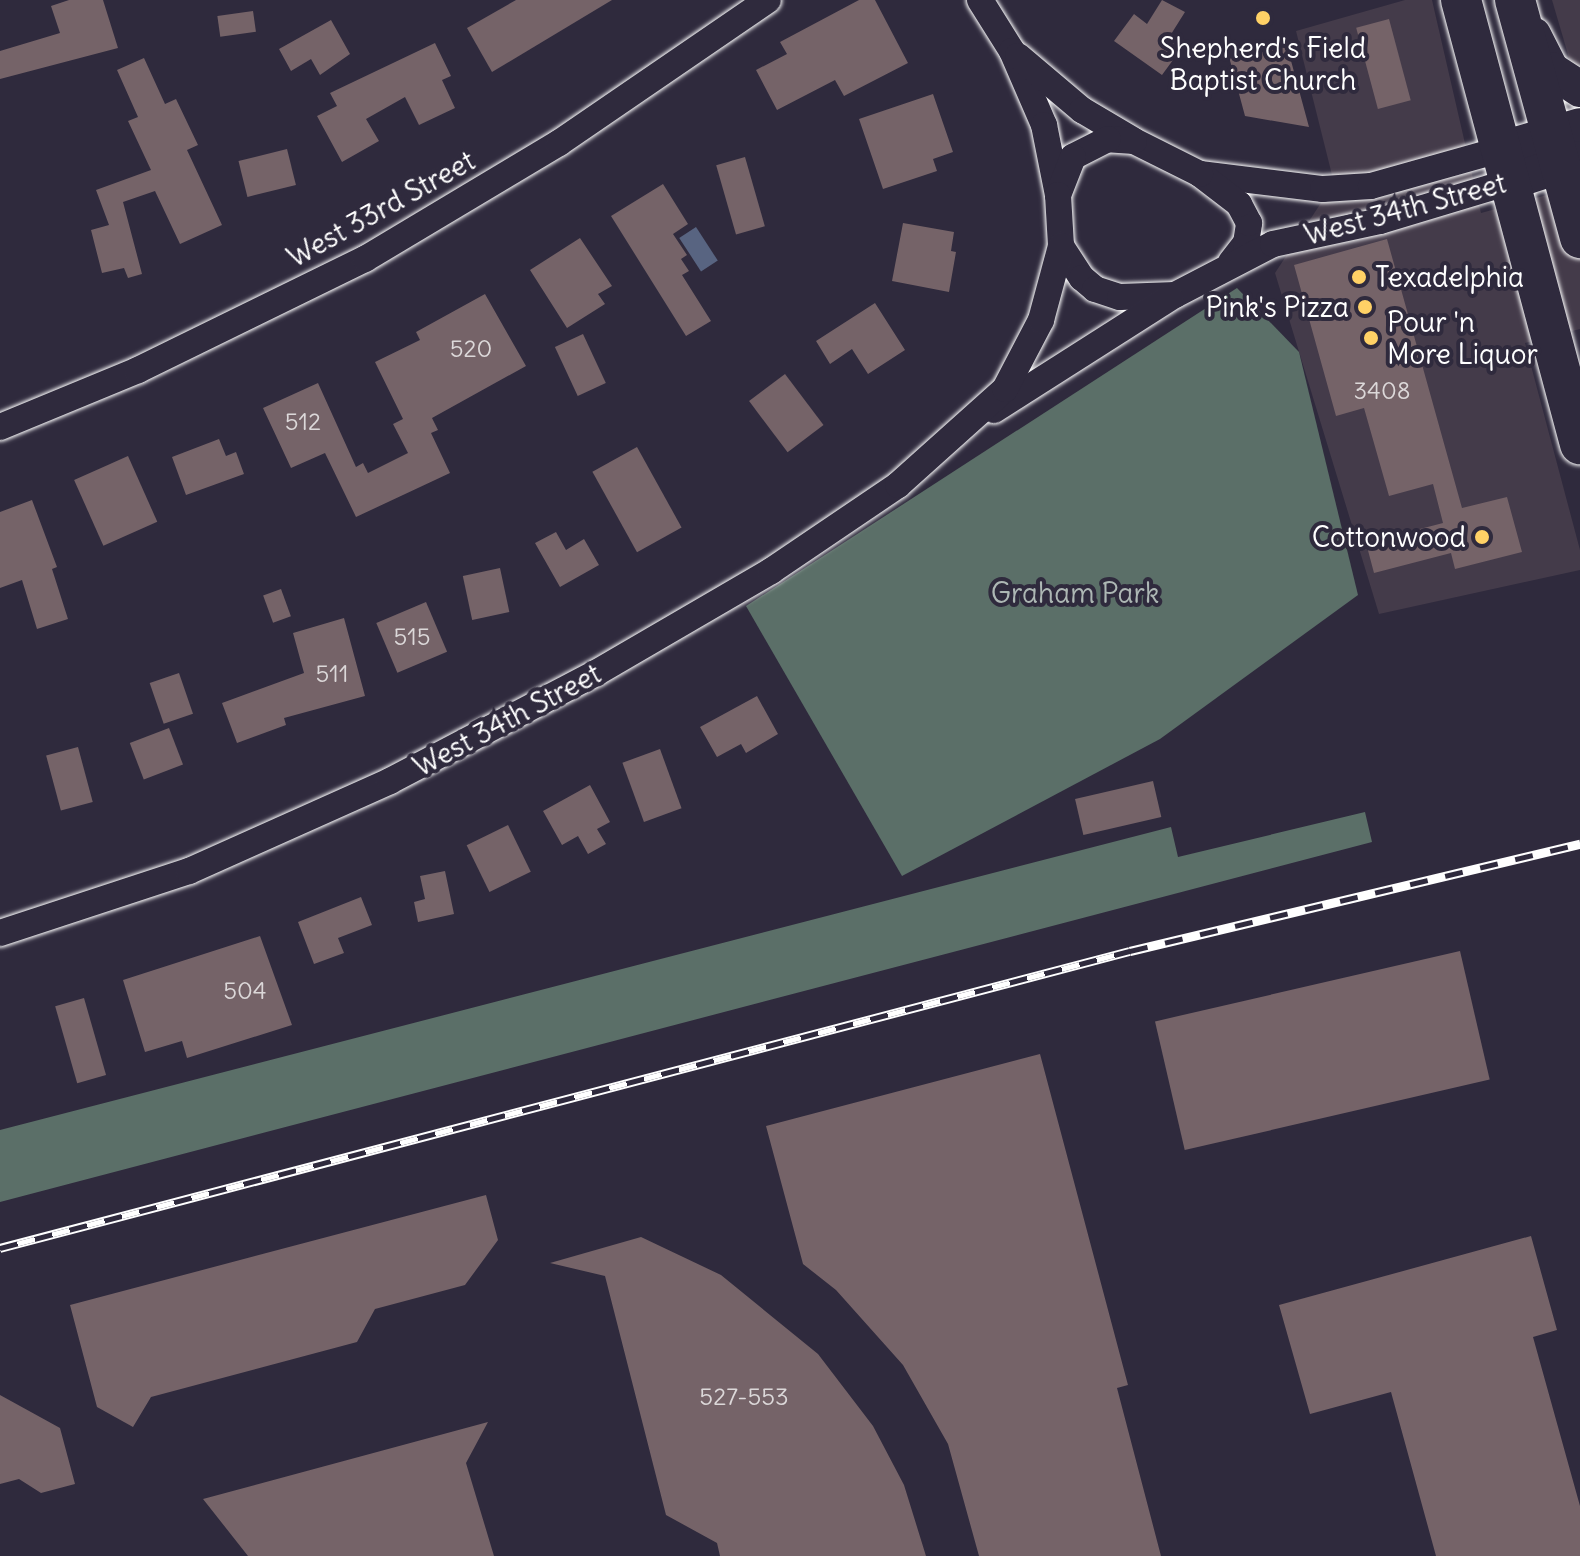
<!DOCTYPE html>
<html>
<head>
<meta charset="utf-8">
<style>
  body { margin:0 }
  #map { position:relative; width:1580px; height:1556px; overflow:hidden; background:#2f2a3d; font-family:Delius,sans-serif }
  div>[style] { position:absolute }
  .built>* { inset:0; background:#443b4a }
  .green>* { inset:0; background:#5b6f68 }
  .water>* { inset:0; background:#586481; transform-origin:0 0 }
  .building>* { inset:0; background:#756368; transform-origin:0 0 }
  .roads { filter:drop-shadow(0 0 2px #fff) drop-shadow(0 0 2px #fff) }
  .minor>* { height:26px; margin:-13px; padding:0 13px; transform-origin:13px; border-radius:13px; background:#2f2a3d }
  .secondary>* { height:36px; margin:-18px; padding:0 18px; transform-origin:18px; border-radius:18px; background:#2f2a3d }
  .primary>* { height:40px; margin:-20px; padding:0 20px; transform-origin:20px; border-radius:20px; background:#2f2a3d }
  .rail>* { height:9px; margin-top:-4.5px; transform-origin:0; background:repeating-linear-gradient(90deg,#2f2a3d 0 18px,#fff 0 36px); box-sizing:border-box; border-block:2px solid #fff }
  .dots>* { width:22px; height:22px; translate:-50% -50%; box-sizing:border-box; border:4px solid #2f2a3d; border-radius:50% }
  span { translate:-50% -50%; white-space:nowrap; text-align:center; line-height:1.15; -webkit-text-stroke:8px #2f2a3d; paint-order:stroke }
  .number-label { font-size:24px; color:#dcd8d9 }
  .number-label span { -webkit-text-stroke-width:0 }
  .poi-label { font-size:28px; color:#fff }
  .left { translate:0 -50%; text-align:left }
  .right { translate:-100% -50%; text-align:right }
  .street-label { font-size:28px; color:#fff }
  .park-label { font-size:28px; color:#adb7b4 }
</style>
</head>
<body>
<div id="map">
  <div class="built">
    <i style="clip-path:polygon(1405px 0,1432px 0,1481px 213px,1580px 186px,1580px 329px,1525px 343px,1580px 550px,1580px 570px,1379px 614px,1275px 273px,1334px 183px,1296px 31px)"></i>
    <i style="clip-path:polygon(1552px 0,1580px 0,1580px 66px,1572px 68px)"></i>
  </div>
  <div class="green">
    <i style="clip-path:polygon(1237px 288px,1299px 352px,1358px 595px,1160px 739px,902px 876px,746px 606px)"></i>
    <i style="clip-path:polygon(1365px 812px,1372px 842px,0 1202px,0 1130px,1171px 827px,1178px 857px)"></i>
  </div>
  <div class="water">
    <i style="left:696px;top:227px;width:40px;height:20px;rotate:57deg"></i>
  </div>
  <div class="building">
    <i style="clip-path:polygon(69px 0,103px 0,118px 48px,0 79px,0 51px,60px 33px,51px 6px)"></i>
    <i style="clip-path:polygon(516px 0,612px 0,492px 72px,467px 28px)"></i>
    <i style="clip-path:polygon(859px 0,875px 0,908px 63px,844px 96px,835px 80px,777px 110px,756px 70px,787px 54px,780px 42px)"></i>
    <i style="clip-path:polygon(1162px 0,1185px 12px,1168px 39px,1181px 49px,1162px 75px,1114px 41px,1134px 14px,1147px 24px)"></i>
    <i style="left:253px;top:11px;width:21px;height:36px;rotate:82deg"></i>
    <i style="left:1389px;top:19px;width:84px;height:34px;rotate:75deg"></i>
    <i style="clip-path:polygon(331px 20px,350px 54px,320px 75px,311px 59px,291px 71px,279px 49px)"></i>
    <i style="clip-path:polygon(435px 43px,451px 76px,442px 80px,455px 108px,419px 125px,405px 97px,366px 119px,379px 141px,342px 162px,317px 116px,337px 106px,330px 93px)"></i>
    <i style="clip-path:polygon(1253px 46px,1255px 54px,1287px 46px,1309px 127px,1245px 116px,1228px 53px)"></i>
    <i style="clip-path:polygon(144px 58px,165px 104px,176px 99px,198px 145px,187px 150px,222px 225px,180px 244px,155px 191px,123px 202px,142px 274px,128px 278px,124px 268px,102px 273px,91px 230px,109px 225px,96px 190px,151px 170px,128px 121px,138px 117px,117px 70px)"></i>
    <i style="clip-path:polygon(933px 94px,953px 152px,933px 159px,937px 171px,883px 189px,859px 119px)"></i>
    <i style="left:287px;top:149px;width:37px;height:50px;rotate:76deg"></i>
    <i style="left:745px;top:157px;width:72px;height:30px;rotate:74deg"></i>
    <i style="clip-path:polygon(663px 184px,688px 224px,673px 234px,687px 255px,681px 259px,689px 271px,682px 275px,711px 321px,686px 336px,611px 216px)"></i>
    <i style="clip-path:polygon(903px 223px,954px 232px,951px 251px,956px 252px,949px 292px,892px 281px)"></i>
    <i style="clip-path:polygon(580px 238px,612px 286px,598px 294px,605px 304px,567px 328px,530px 270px)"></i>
    <i style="clip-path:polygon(1387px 239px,1462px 508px,1507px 497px,1522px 552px,1455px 569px,1451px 553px,1374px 573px,1366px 543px,1443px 523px,1433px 484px,1389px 496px,1364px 408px,1336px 416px,1294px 265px)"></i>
    <i style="clip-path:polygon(485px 294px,526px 366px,432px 418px,438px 430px,431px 433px,450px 473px,356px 517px,325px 453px,291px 468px,263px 408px,318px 383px,356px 467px,363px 463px,368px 473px,408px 453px,393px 424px,403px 419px,375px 362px,420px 340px,416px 332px)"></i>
    <i style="clip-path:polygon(875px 303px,905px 350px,868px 374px,852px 349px,830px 364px,816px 341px)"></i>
    <i style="left:583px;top:334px;width:54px;height:31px;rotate:65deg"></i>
    <i style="left:785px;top:374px;width:64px;height:45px;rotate:53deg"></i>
    <i style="clip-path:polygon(219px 439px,226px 456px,236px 452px,244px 474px,186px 495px,172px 457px)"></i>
    <i style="left:637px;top:447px;width:92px;height:51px;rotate:61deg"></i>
    <i style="left:128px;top:456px;width:72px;height:59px;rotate:66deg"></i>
    <i style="clip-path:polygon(32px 500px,57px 567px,52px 569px,68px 619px,37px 629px,22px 580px,0 588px,0 512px)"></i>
    <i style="clip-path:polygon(556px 532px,566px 550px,584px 539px,599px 565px,560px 587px,535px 543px)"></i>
    <i style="left:500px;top:568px;width:45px;height:38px;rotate:78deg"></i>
    <i style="left:281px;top:589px;width:29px;height:19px;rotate:70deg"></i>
    <i style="left:426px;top:602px;width:54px;height:54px;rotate:67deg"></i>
    <i style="clip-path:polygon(344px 618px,365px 696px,284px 718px,286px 725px,237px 743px,222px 703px,304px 673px,293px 633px)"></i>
    <i style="left:179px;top:673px;width:43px;height:31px;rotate:71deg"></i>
    <i style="clip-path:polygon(757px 696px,778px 734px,746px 753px,741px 744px,717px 757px,700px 727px)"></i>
    <i style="left:169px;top:728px;width:39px;height:42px;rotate:69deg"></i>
    <i style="left:78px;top:747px;width:57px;height:33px;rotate:75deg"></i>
    <i style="left:660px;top:749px;width:63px;height:40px;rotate:70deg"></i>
    <i style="left:1153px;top:781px;width:37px;height:80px;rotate:77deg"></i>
    <i style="clip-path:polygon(590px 785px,610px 822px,597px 829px,606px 844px,588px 854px,578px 836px,562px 845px,543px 811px)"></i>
    <i style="left:508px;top:825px;width:52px;height:46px;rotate:64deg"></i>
    <i style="clip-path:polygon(445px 871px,454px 914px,418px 922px,414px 902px,425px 899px,420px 876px)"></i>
    <i style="clip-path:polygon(361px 897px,372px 925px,338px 938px,344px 953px,314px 964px,298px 922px)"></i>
    <i style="clip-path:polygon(260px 936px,292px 1025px,187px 1058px,182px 1041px,145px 1052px,123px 980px)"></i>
    <i style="left:1460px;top:951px;width:132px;height:313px;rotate:77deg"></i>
    <i style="left:84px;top:998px;width:80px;height:30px;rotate:74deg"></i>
    <i style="clip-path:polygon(1040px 1054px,1128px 1385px,1117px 1388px,1161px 1556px,979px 1556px,948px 1444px,903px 1365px,836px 1290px,803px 1264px,766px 1126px)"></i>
    <i style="clip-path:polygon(486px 1195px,498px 1240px,465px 1285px,375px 1309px,357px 1342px,151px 1397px,133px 1427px,97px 1407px,70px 1305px)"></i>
    <i style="clip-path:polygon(1531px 1236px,1557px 1330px,1533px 1337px,1580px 1506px,1580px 1556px,1436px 1556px,1391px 1392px,1310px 1414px,1279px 1305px)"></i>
    <i style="clip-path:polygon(641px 1237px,721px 1275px,818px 1354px,873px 1426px,904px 1485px,926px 1556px,720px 1556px,717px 1543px,666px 1515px,605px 1276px,550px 1263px)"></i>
    <i style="clip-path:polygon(0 1395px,60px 1428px,75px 1484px,41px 1493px,19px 1479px,0 1484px)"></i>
    <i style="clip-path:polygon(488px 1422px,466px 1463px,494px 1556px,248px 1556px,203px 1499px)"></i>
  </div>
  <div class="roads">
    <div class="minor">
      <i style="left:980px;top:0;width:60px;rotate:57.9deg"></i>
      <i style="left:1012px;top:51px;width:81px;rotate:66.6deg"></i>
      <i style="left:1044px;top:125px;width:71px;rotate:78.7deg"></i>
      <i style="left:1018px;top:56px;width:84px;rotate:40.2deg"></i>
      <i style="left:1082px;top:110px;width:57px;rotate:30.6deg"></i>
      <i style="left:1200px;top:174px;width:124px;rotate:7deg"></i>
      <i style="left:1323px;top:189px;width:48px;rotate:-3.6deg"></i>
      <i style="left:1371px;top:186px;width:133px;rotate:-15.7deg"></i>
      <i style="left:1231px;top:262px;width:24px;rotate:-52deg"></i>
      <i style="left:1246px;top:243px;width:20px;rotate:-81deg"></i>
      <i style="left:1249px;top:223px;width:21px;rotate:-118deg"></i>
      <i style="left:1239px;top:204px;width:49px;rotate:-142.4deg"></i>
      <i style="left:1200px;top:174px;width:74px;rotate:-153.4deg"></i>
      <i style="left:1134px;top:141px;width:26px;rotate:-176deg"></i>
      <i style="left:1108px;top:139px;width:39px;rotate:153deg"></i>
      <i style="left:1073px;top:157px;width:41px;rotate:111.5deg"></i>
      <i style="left:1058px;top:195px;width:51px;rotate:86.6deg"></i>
      <i style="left:1061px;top:246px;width:38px;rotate:57deg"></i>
      <i style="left:1082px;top:278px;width:17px;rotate:40deg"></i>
      <i style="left:1095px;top:289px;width:26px;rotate:18deg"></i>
      <i style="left:1120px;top:297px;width:55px;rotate:-2.1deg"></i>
      <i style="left:1175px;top:295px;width:110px;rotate:-27.5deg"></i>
      <i style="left:1273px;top:244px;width:109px;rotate:-12.1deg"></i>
      <i style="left:1380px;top:221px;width:135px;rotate:-16.8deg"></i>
      <i style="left:994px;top:410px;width:209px;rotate:-32.5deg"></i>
      <i style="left:0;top:427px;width:149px;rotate:-22.4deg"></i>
      <i style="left:138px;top:370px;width:253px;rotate:-26.1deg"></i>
      <i style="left:365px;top:259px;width:226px;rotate:-30.9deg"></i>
      <i style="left:559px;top:143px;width:253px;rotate:-34.4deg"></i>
      <i style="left:0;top:933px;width:199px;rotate:-18.2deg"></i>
      <i style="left:189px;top:871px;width:220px;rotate:-24.1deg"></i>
      <i style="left:390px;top:781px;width:233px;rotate:-27.7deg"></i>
      <i style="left:596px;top:673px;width:203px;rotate:-30.2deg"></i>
      <i style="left:771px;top:571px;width:153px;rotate:-34.1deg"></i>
      <i style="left:898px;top:485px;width:144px;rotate:-41.9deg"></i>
      <i style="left:1005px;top:389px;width:78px;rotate:-62.4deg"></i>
      <i style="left:1041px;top:320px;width:77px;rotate:-74.9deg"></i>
    </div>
    <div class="secondary">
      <i style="left:1533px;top:35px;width:39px;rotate:63deg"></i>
      <i style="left:1551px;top:70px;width:35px;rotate:33deg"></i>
      <i style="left:1499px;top:150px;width:84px;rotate:-16.5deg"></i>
      <i style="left:1509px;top:182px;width:75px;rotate:-17.9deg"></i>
    </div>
    <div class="primary">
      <i style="left:1461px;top:0;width:460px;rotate:75deg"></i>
      <i style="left:1515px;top:0;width:247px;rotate:74.7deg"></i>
    </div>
  </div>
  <div class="rail">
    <i style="left:0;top:1248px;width:1168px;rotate:-14.73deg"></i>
    <i style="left:1130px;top:951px;width:463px;rotate:-13.4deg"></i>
  </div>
  <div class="dots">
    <i style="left:1263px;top:18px;background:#ffd166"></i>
    <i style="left:1359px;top:277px;background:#ffd166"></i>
    <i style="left:1365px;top:307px;background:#ffd166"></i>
    <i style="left:1371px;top:338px;background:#ffd166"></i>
    <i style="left:1482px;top:537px;background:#ffd166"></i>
  </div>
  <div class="number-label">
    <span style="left:471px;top:349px">520</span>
    <span style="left:1382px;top:391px">3408</span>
    <span style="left:303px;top:422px">512</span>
    <span style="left:412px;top:637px">515</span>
    <span style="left:332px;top:674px">511</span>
    <span style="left:245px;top:991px">504</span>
    <span style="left:744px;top:1397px">527-553</span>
  </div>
  <div class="poi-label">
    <span style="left:1263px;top:64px">Shepherd's Field<br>Baptist Church</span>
    <span class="left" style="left:1375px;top:277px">Texadelphia</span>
    <span class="right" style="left:1349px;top:307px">Pink's Pizza</span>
    <span class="left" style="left:1387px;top:338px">Pour 'n<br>More Liquor</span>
    <span class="right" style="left:1466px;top:537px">Cottonwood</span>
  </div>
  <div class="street-label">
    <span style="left:381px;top:209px;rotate:-29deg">West 33rd Street</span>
    <span style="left:1405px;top:209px;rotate:-15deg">West 34th Street</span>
    <span style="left:507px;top:720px;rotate:-28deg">West 34th Street</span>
  </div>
  <div class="park-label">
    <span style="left:1075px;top:593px">Graham Park</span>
  </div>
</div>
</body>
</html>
